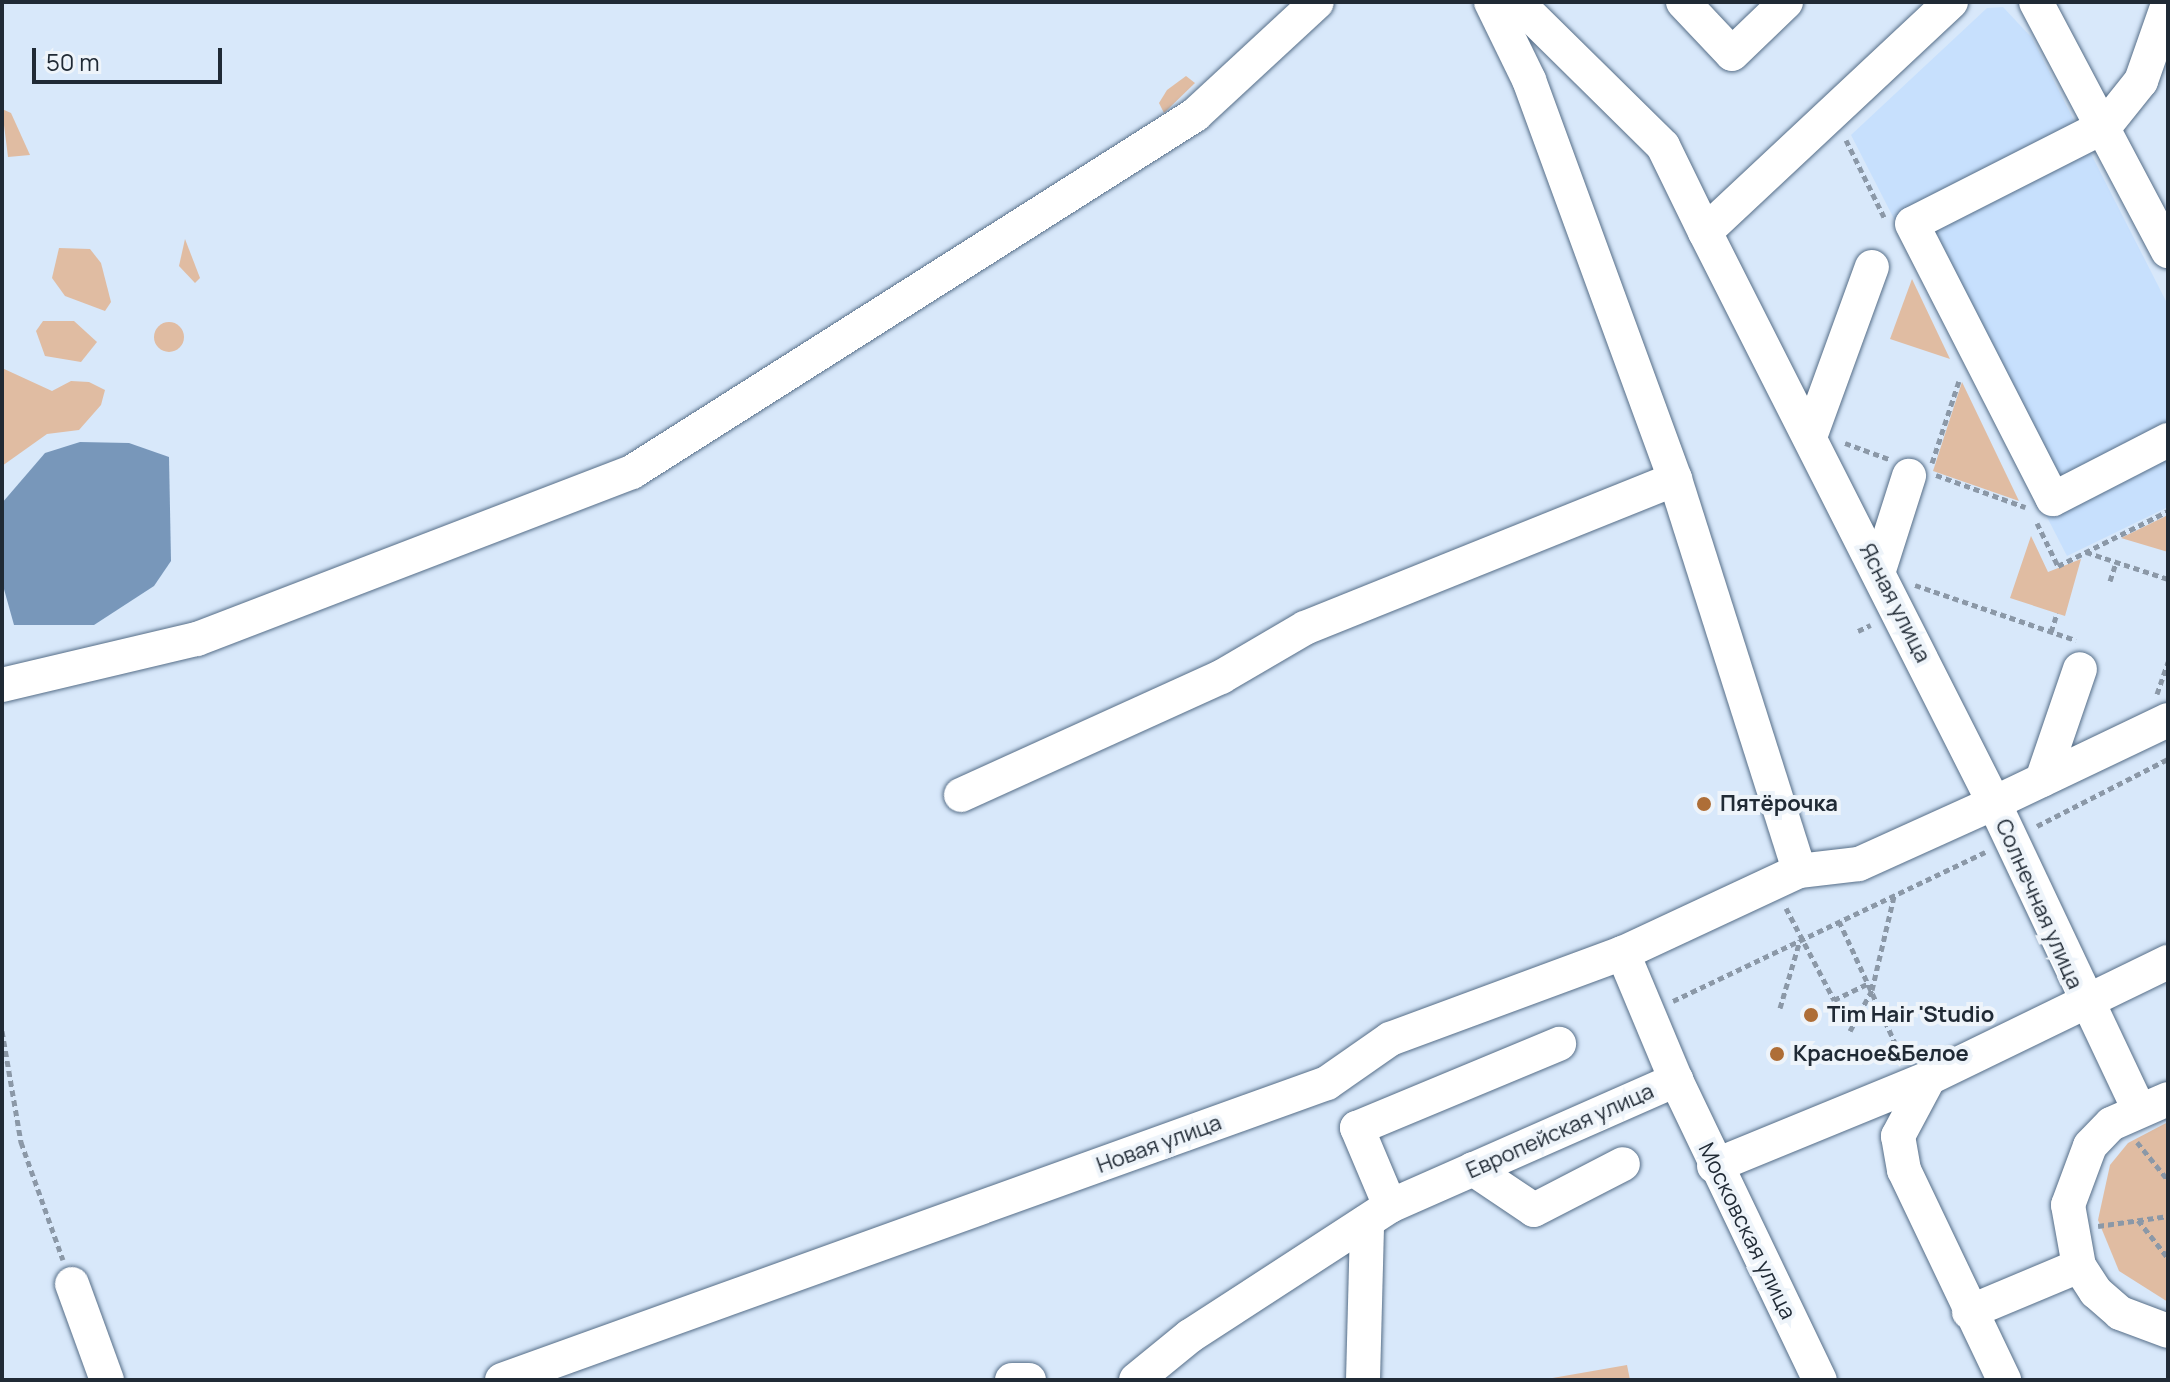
<!DOCTYPE html>
<html>
<head>
<meta charset="utf-8">
<style>
  body { margin:0 }
  #map { position:relative; width:2170px; height:1382px; overflow:hidden; background:#d8e8fa; font-family:Manrope,sans-serif }
  div>[style] { position:absolute }
  .built>* { inset:0; background:#c7e0fd }
  .green>* { inset:0; background:#e0bca2 }
  .round { border-radius:50% }
  .water>* { inset:0; background:#7897ba }
  .path>* { height:5px; margin-top:-2.5px; transform-origin:0; background:repeating-linear-gradient(90deg,#8b98a7 0 6px,transparent 0 10px) }
  .roads { filter:drop-shadow(0 0 2px #566e88) drop-shadow(0 0 2px #566e88) }
  .minor>* { height:34px; margin:-17px; padding:0 17px; transform-origin:17px; border-radius:17px; background:#fff }
  .dots>* { width:22px; height:22px; translate:-50% -50%; box-sizing:border-box; border:4px solid #eef4fa; border-radius:50% }
  span { translate:-50% -50%; white-space:nowrap; text-align:center; line-height:1.15; -webkit-text-stroke:8px #eef4fa; paint-order:stroke }
  .street-label { font-size:22px; color:#202a35 }
  .poi-label { font-size:22px; color:#202a35; font-weight:700 }
  .left { translate:0 -50%; text-align:left }
  .frame { position:absolute; inset:0; border:4px solid #202a35; pointer-events:none }
  .scale { position:absolute; left:32px; top:48px; width:190px; height:36px; box-sizing:border-box; border:4px solid #202a35; border-top:0; padding-left:10px; font-size:24px; line-height:28px; white-space:nowrap; color:#202a35; -webkit-text-stroke:6px #eef4fa; paint-order:stroke }
</style>
</head>
<body>
<div id="map">
  <div class="built">
    <i style="clip-path:polygon(2003px 7px,2032px 38px,2168px 305px,2168px 507px,2067px 556px,1851px 135px,1987px 8px)"></i>
  </div>
  <div class="green">
    <i style="clip-path:polygon(1186px 76px,1195px 83px,1164px 113px,1159px 103px,1167px 90px)"></i>
    <i style="clip-path:polygon(2px 109px,11px 113px,30px 155px,8px 157px)"></i>
    <i style="clip-path:polygon(185px 239px,200px 278px,195px 283px,179px 266px)"></i>
    <i style="clip-path:polygon(59px 248px,90px 249px,101px 263px,111px 302px,105px 311px,65px 296px,52px 278px)"></i>
    <i style="clip-path:polygon(1912px 279px,1950px 359px,1890px 339px)"></i>
    <i style="clip-path:polygon(43px 321px,74px 321px,97px 342px,81px 362px,45px 356px,36px 331px)"></i>
    <i class="round" style="left:154px;top:322px;width:30px;height:30px"></i>
    <i style="clip-path:polygon(2px 368px,52px 391px,71px 381px,89px 382px,105px 390px,101px 405px,79px 430px,47px 434px,2px 466px)"></i>
    <i style="clip-path:polygon(1962px 382px,2019px 501px,1933px 471px)"></i>
    <i style="clip-path:polygon(2168px 515px,2168px 552px,2121px 538px)"></i>
    <i style="clip-path:polygon(2031px 536px,2048px 572px,2081px 559px,2065px 616px,2010px 598px)"></i>
    <i style="clip-path:polygon(2168px 1122px,2168px 1302px,2119px 1271px,2098px 1220px,2110px 1165px,2128px 1143px)"></i>
    <i style="clip-path:polygon(1627px 1365px,1630px 1380px,1541px 1380px)"></i>
  </div>
  <div class="water">
    <i style="clip-path:polygon(80px 442px,129px 443px,169px 457px,171px 561px,154px 586px,94px 625px,14px 625px,2px 582px,2px 503px,45px 453px)"></i>
  </div>
  <div class="path">
    <i style="left:1846px;top:140px;width:86px;rotate:63.7deg"></i>
    <i style="left:1845px;top:443px;width:47px;rotate:20deg"></i>
    <i style="left:1932px;top:463px;width:86px;rotate:-71.8deg"></i>
    <i style="left:1936px;top:475px;width:95px;rotate:19.8deg"></i>
    <i style="left:2037px;top:523px;width:48px;rotate:64deg"></i>
    <i style="left:2058px;top:566px;width:123px;rotate:-26.6deg"></i>
    <i style="left:2086px;top:552px;width:86px;rotate:18.2deg"></i>
    <i style="left:2110px;top:581px;width:20px;rotate:-72deg"></i>
    <i style="left:1915px;top:585px;width:170px;rotate:18.9deg"></i>
    <i style="left:1858px;top:631px;width:14px;rotate:-25deg"></i>
    <i style="left:2051px;top:632px;width:20px;rotate:-72deg"></i>
    <i style="left:2157px;top:694px;width:34px;rotate:-71deg"></i>
    <i style="left:2037px;top:826px;width:147px;rotate:-27.1deg"></i>
    <i style="left:1786px;top:908px;width:104px;rotate:62.4deg"></i>
    <i style="left:1834px;top:1000px;width:39px;rotate:-26deg"></i>
    <i style="left:1839px;top:921px;width:153px;rotate:65.3deg"></i>
    <i style="left:1673px;top:1001px;width:346px;rotate:-25.5deg"></i>
    <i style="left:1780px;top:1008px;width:71px;rotate:-73.6deg"></i>
    <i style="left:2px;top:1031px;width:113px;rotate:80.3deg"></i>
    <i style="left:21px;top:1142px;width:125px;rotate:70.4deg"></i>
    <i style="left:1850px;top:1031px;width:47px;rotate:-61.8deg"></i>
    <i style="left:1872px;top:990px;width:97px;rotate:-76.8deg"></i>
    <i style="left:2137px;top:1142px;width:49px;rotate:50.8deg"></i>
    <i style="left:2138px;top:1220px;width:48px;rotate:51.7deg"></i>
    <i style="left:2098px;top:1226px;width:71px;rotate:-8.1deg"></i>
  </div>
  <div class="roads">
    <div class="minor">
      <i style="left:1491px;top:2px;width:87px;rotate:64deg"></i>
      <i style="left:1529px;top:80px;width:425px;rotate:69.9deg"></i>
      <i style="left:1675px;top:479px;width:411px;rotate:72.4deg"></i>
      <i style="left:1517px;top:2px;width:205px;rotate:44.6deg"></i>
      <i style="left:1663px;top:146px;width:96px;rotate:64deg"></i>
      <i style="left:1705px;top:232px;width:337px;rotate:-43.1deg"></i>
      <i style="left:1683px;top:2px;width:71px;rotate:46.7deg"></i>
      <i style="left:1732px;top:54px;width:75px;rotate:-43.9deg"></i>
      <i style="left:2036px;top:2px;width:282px;rotate:62.1deg"></i>
      <i style="left:2168px;top:4px;width:82px;rotate:109.3deg"></i>
      <i style="left:2141px;top:81px;width:58px;rotate:128.7deg"></i>
      <i style="left:2105px;top:126px;width:216px;rotate:153.1deg"></i>
      <i style="left:1912px;top:224px;width:309px;rotate:62.9deg"></i>
      <i style="left:2053px;top:499px;width:129px;rotate:-27.2deg"></i>
      <i style="left:1705px;top:232px;width:640px;rotate:63.15deg"></i>
      <i style="left:1994px;top:803px;width:193px;rotate:-25.5deg"></i>
      <i style="left:1810px;top:437px;width:181px;rotate:-70deg"></i>
      <i style="left:1879px;top:570px;width:99px;rotate:-72.3deg"></i>
      <i style="left:2px;top:685px;width:200px;rotate:-13.3deg"></i>
      <i style="left:197px;top:639px;width:466px;rotate:-21deg"></i>
      <i style="left:632px;top:472px;width:667px;rotate:-32.38deg"></i>
      <i style="left:1195px;top:115px;width:166px;rotate:-42.8deg"></i>
      <i style="left:2042px;top:780px;width:117px;rotate:-71.1deg"></i>
      <i style="left:961px;top:795px;width:286px;rotate:-24.4deg"></i>
      <i style="left:1221px;top:677px;width:97px;rotate:-30.3deg"></i>
      <i style="left:1305px;top:628px;width:399px;rotate:-21.9deg"></i>
      <i style="left:1929px;top:1078px;width:66px;rotate:118.1deg"></i>
      <i style="left:1898px;top:1136px;width:35px;rotate:80deg"></i>
      <i style="left:1904px;top:1170px;width:233px;rotate:64.5deg"></i>
      <i style="left:1676px;top:1080px;width:333px;rotate:64.4deg"></i>
      <i style="left:2168px;top:1099px;width:62px;rotate:156.3deg"></i>
      <i style="left:2111px;top:1124px;width:30px;rotate:134deg"></i>
      <i style="left:2090px;top:1146px;width:63px;rotate:110.4deg"></i>
      <i style="left:2068px;top:1205px;width:62px;rotate:79.8deg"></i>
      <i style="left:2079px;top:1266px;width:31px;rotate:57deg"></i>
      <i style="left:2096px;top:1292px;width:32px;rotate:41deg"></i>
      <i style="left:2120px;top:1313px;width:51px;rotate:20.6deg"></i>
      <i style="left:1714px;top:1166px;width:232px;rotate:-22.3deg"></i>
      <i style="left:1929px;top:1078px;width:266px;rotate:-25.9deg"></i>
      <i style="left:1473px;top:1169px;width:73px;rotate:33.9deg"></i>
      <i style="left:1534px;top:1210px;width:100px;rotate:-27.3deg"></i>
      <i style="left:1390px;top:1206px;width:85px;rotate:-112.9deg"></i>
      <i style="left:1357px;top:1128px;width:219px;rotate:-22.6deg"></i>
      <i style="left:72px;top:1284px;width:102px;rotate:70deg"></i>
      <i style="left:1969px;top:1312px;width:119px;rotate:-22.7deg"></i>
      <i style="left:502px;top:1380px;width:877px;rotate:-19.8deg"></i>
      <i style="left:1327px;top:1083px;width:77px;rotate:-34.9deg"></i>
      <i style="left:1390px;top:1039px;width:248px;rotate:-20.3deg"></i>
      <i style="left:1623px;top:953px;width:194px;rotate:-25deg"></i>
      <i style="left:1799px;top:871px;width:60px;rotate:-6.7deg"></i>
      <i style="left:1859px;top:864px;width:148px;rotate:-24.3deg"></i>
      <i style="left:1994px;top:803px;width:337px;rotate:64.7deg"></i>
      <i style="left:1012px;top:1380px;width:17px"></i>
      <i style="left:1136px;top:1380px;width:70px;rotate:-39.2deg"></i>
      <i style="left:1190px;top:1336px;width:239px;rotate:-33deg"></i>
      <i style="left:1390px;top:1206px;width:313px;rotate:-23.8deg"></i>
      <i style="left:1676px;top:1080px;width:138px;rotate:-112.7deg"></i>
      <i style="left:1363px;top:1380px;width:152px;rotate:-88.5deg"></i>
    </div>
  </div>
  <div class="dots">
    <i style="left:1704px;top:804px;background:#ae6e37"></i>
    <i style="left:1811px;top:1015px;background:#ae6e37"></i>
    <i style="left:1777px;top:1054px;background:#ae6e37"></i>
  </div>
  <div class="street-label">
    <span style="left:1895px;top:603px;rotate:63deg">Ясная улица</span>
    <span style="left:2039px;top:904px;rotate:66deg">Солнечная улица</span>
    <span style="left:1560px;top:1131px;rotate:-24deg">Европейская улица</span>
    <span style="left:1159px;top:1144px;rotate:-20deg">Новая улица</span>
    <span style="left:1747px;top:1231px;rotate:64deg">Московская улица</span>
  </div>
  <div class="poi-label">
    <span class="left" style="left:1720px;top:804px">Пятёрочка</span>
    <span class="left" style="left:1827px;top:1015px">Tim Hair 'Studio</span>
    <span class="left" style="left:1793px;top:1054px">Красное&amp;Белое</span>
  </div>
  <div class="frame"></div>
  <div class="scale">50 m</div>
</div>
</body>
</html>
